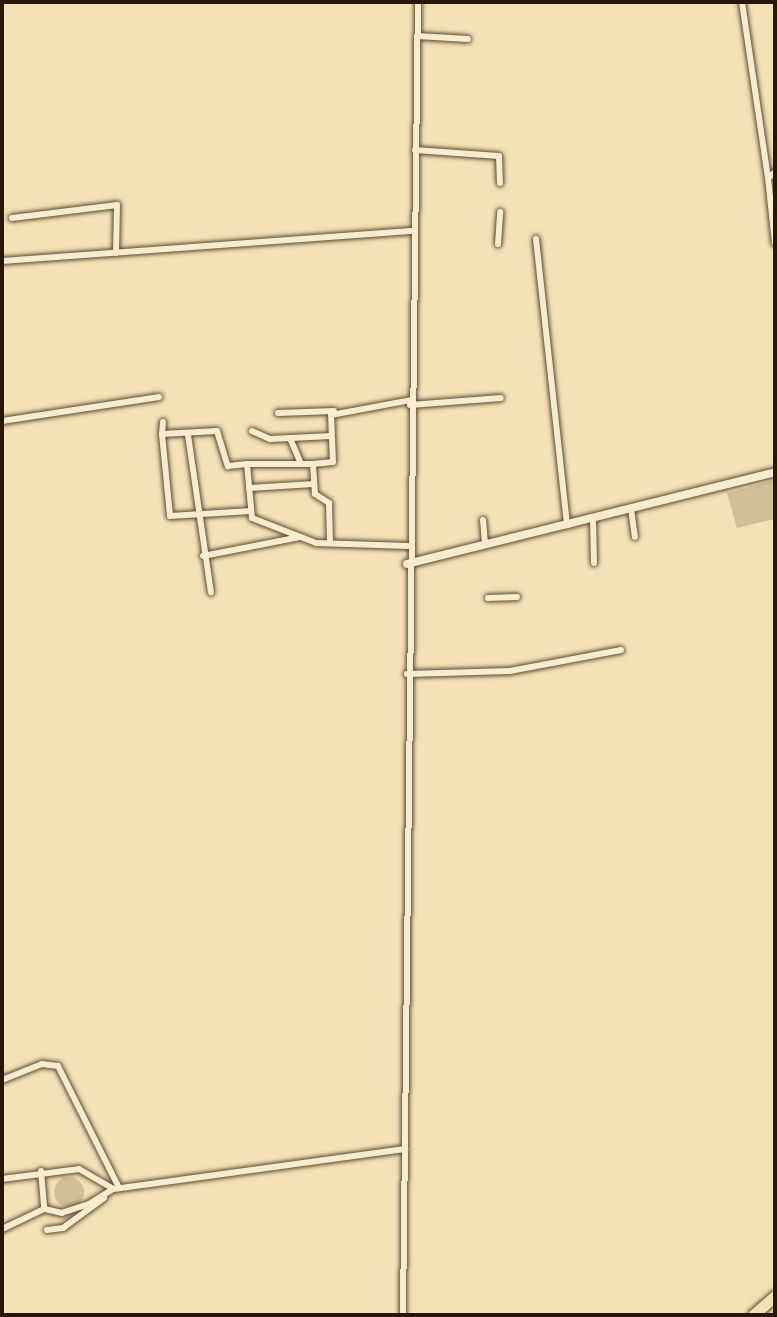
<!DOCTYPE html>
<html>
<head>
<meta charset="utf-8">
<style>
  body { margin:0 }
  #map { position:relative; width:777px; height:1317px; overflow:hidden; background:#f4e1b5; font-family:Cardo,serif }
  div>[style] { position:absolute }
  .green>* { inset:0; background:#d1bf97 }
  .round { border-radius:50% }
  .roads { filter:drop-shadow(0 0 2px #5b4a32) drop-shadow(0 0 2px #5b4a32) }
  .street>* { height:6px; margin:-3px; padding:0 3px; transform-origin:3px; border-radius:3px; background:#f8eccf }
  .secondary>* { height:8px; margin:-4px; padding:0 4px; transform-origin:4px; border-radius:4px; background:#f8eccf }
  .highway>* { height:11px; margin:-5.5px; padding:0 5.5px; transform-origin:5.5px; border-radius:5.5px; background:#f4e1b5 }
  span { translate:-50% -50%; white-space:nowrap; text-align:center; line-height:1.15; -webkit-text-stroke:7px #f8eccf; paint-order:stroke }
  .frame { position:absolute; inset:0; border:4px solid #281706; pointer-events:none }
</style>
</head>
<body>
<div id="map">
  <div class="green">
    <i style="clip-path:polygon(775px 480px,775px 519px,737px 528px,727px 493px)"></i>
    <i class="round" style="left:54px;top:1177px;width:30px;height:30px"></i>
  </div>
  <div class="roads">
    <div class="street">
      <i style="left:742px;top:2px;width:178px;rotate:81.6deg"></i>
      <i style="left:417px;top:36px;width:51px;rotate:3.4deg"></i>
      <i style="left:415px;top:150px;width:84px;rotate:4.1deg"></i>
      <i style="left:499px;top:156px;width:27px;rotate:88deg"></i>
      <i style="left:775px;top:172px;width:9px;rotate:139deg"></i>
      <i style="left:768px;top:178px;width:65px;rotate:83.9deg"></i>
      <i style="left:12px;top:218px;width:106px;rotate:-7.1deg"></i>
      <i style="left:117px;top:205px;width:48px;rotate:91.2deg"></i>
      <i style="left:536px;top:239px;width:288px;rotate:83.8deg"></i>
      <i style="left:498px;top:244px;width:32px;rotate:-86deg"></i>
      <i style="left:2px;top:261px;width:413px;rotate:-4.2deg"></i>
      <i style="left:410px;top:405px;width:91px;rotate:-4.4deg"></i>
      <i style="left:278px;top:413px;width:56px;rotate:-2deg"></i>
      <i style="left:2px;top:421px;width:159px;rotate:-8.7deg"></i>
      <i style="left:163px;top:422px;width:12px;rotate:95deg"></i>
      <i style="left:162px;top:434px;width:55px;rotate:-3.1deg"></i>
      <i style="left:217px;top:431px;width:37px;rotate:73deg"></i>
      <i style="left:228px;top:466px;width:19px;rotate:-6deg"></i>
      <i style="left:252px;top:431px;width:20px;rotate:24deg"></i>
      <i style="left:270px;top:439px;width:61px;rotate:-2.8deg"></i>
      <i style="left:162px;top:434px;width:82px;rotate:84.4deg"></i>
      <i style="left:170px;top:516px;width:81px;rotate:-3.5deg"></i>
      <i style="left:188px;top:435px;width:159px;rotate:81.7deg"></i>
      <i style="left:290px;top:438px;width:26px;rotate:67deg"></i>
      <i style="left:313px;top:464px;width:66px;rotate:180deg"></i>
      <i style="left:247px;top:464px;width:54px;rotate:84.7deg"></i>
      <i style="left:252px;top:518px;width:69px;rotate:21.3deg"></i>
      <i style="left:316px;top:543px;width:92px;rotate:1.9deg"></i>
      <i style="left:249px;top:488px;width:65px;rotate:-3.5deg"></i>
      <i style="left:631px;top:509px;width:28px;rotate:82deg"></i>
      <i style="left:593px;top:519px;width:44px;rotate:88.7deg"></i>
      <i style="left:483px;top:520px;width:24px;rotate:85deg"></i>
      <i style="left:330px;top:543px;width:40px;rotate:-91.4deg"></i>
      <i style="left:329px;top:503px;width:17px;rotate:-147deg"></i>
      <i style="left:315px;top:494px;width:30px;rotate:-94deg"></i>
      <i style="left:313px;top:464px;width:20px;rotate:-6deg"></i>
      <i style="left:333px;top:462px;width:47px;rotate:-92.4deg"></i>
      <i style="left:331px;top:415px;width:81px;rotate:-10.6deg"></i>
      <i style="left:203px;top:556px;width:99px;rotate:-11.1deg"></i>
      <i style="left:488px;top:598px;width:29px;rotate:-2deg"></i>
      <i style="left:407px;top:674px;width:103px;rotate:-1.7deg"></i>
      <i style="left:510px;top:671px;width:113px;rotate:-10.7deg"></i>
      <i style="left:2px;top:1080px;width:43px;rotate:-21.8deg"></i>
      <i style="left:42px;top:1064px;width:16px;rotate:7deg"></i>
      <i style="left:58px;top:1066px;width:136px;rotate:63.4deg"></i>
      <i style="left:41px;top:1171px;width:38px;rotate:85deg"></i>
      <i style="left:2px;top:1179px;width:78px;rotate:-7.4deg"></i>
      <i style="left:79px;top:1169px;width:39px;rotate:30deg"></i>
      <i style="left:113px;top:1189px;width:28px;rotate:148deg"></i>
      <i style="left:89px;top:1204px;width:28px;rotate:162deg"></i>
      <i style="left:62px;top:1213px;width:18px;rotate:-167deg"></i>
      <i style="left:44px;top:1209px;width:47px;rotate:154.5deg"></i>
      <i style="left:113px;top:1189px;width:295px;rotate:-7.8deg"></i>
      <i style="left:47px;top:1230px;width:16px;rotate:-7deg"></i>
      <i style="left:63px;top:1228px;width:51px;rotate:-36.2deg"></i>
      <i style="left:403px;top:1315px;width:1313px;rotate:-89.35deg"></i>
    </div>
    <div class="secondary">
      <i style="left:407px;top:564px;width:379px;rotate:-14deg"></i>
    </div>
    <div class="highway">
      <i style="left:753px;top:1315px;width:29px;rotate:-41deg"></i>
    </div>
  </div>
  <div class="frame"></div>
</div>
</body>
</html>
